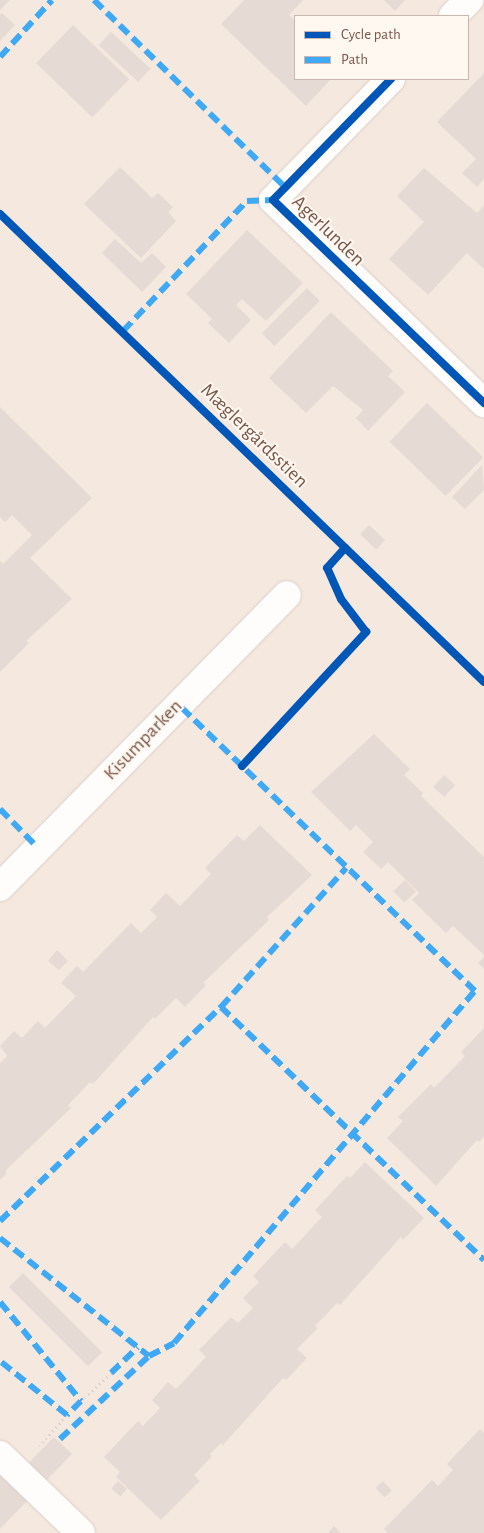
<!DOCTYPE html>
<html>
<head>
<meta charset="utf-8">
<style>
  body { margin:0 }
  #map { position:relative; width:484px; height:1533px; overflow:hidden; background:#f9f3ee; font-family:"Alegreya Sans",sans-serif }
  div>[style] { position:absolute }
  .residential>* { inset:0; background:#f5e8de }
  .building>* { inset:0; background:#e6dad5; transform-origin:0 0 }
  .path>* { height:3px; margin-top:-1.5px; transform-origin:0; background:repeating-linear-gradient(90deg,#dcd1ce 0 1px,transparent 0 5px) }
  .roads { filter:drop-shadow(0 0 1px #d9d0cc) drop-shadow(0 0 1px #d9d0cc) }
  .minor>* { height:28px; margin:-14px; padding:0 14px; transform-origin:14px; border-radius:14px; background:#fefdfc }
  .quiet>* { height:6px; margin-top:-3px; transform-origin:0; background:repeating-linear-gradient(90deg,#3fa9f5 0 12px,transparent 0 18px) }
  .cycleway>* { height:8px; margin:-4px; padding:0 4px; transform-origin:4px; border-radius:4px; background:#0057b8 }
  span { translate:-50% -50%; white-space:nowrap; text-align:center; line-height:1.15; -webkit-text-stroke:4px #fff8f1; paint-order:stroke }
  .street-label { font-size:20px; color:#7b564a }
  .legend { position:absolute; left:294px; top:15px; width:175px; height:65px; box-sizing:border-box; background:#fff8f1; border:1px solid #cab7ae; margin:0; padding:6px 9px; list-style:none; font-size:15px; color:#7b564a }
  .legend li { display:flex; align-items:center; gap:10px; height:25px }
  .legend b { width:25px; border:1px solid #cab7ae }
</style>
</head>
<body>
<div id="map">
  <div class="residential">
    <i style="clip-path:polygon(evenodd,0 0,484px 0,484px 1533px,0 1533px,0 0,295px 16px,468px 16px,468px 79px,295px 79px,295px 16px)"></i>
  </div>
  <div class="building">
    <i style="clip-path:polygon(0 0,10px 0,0 10px)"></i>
    <i style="clip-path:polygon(244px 0,303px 0,289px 15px,295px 21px,295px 79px,331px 79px,306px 106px,221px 24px)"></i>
    <i style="clip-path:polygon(384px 0,405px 0,395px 11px)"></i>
    <i style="clip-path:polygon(2px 13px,15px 25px,0 41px,0 15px)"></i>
    <i style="left:73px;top:25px;width:78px;height:53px;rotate:44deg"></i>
    <i style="left:111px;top:32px;width:54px;height:18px;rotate:43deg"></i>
    <i style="clip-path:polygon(484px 73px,484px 179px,477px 187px,462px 173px,476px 159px,437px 122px)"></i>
    <i style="clip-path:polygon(120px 167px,152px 198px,158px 193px,173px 207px,168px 212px,176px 221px,141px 258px,84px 204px)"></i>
    <i style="clip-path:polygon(424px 168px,477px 213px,484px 205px,484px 269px,467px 253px,428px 295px,389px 259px,424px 222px,397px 196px)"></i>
    <i style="clip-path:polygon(247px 230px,303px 283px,266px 321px,242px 299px,236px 305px,251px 320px,229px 343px,208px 323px,212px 319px,186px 294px)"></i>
    <i style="clip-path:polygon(115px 239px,141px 263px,152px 253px,166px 267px,142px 292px,102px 253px)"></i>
    <i style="left:307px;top:288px;width:18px;height:64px;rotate:45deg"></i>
    <i style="clip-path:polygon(331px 312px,393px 371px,388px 376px,405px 392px,368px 431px,356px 418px,363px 410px,333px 386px,306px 413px,269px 378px)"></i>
    <i style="left:427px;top:403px;width:78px;height:54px;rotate:44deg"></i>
    <i style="clip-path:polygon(0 407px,92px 498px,30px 558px,72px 599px,26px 641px,29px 643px,0 672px,0 561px,3px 564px,32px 535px,12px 515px,5px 522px,0 517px)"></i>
    <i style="clip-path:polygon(482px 465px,484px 490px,465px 509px,452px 497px)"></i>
    <i style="left:369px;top:525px;width:22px;height:13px;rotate:43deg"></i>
    <i style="clip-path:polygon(374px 734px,410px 769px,404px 775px,423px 793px,421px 796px,484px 857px,484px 955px,453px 926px,446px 933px,412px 900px,419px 893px,388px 862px,381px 869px,363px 852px,373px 842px,356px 825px,350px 831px,311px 792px)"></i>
    <i style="left:444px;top:775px;width:15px;height:16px;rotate:42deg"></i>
    <i style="clip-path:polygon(260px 825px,312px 875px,267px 917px,269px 920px,203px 983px,206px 985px,185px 1007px,176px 998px,155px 1019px,153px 1017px,93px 1084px,90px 1082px,68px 1105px,71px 1108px,5px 1171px,7px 1173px,0 1180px,0 1063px,7px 1056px,0 1046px,14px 1031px,22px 1038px,38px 1021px,45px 1028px,76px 996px,61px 983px,77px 966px,83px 972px,131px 923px,141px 933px,157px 917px,150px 910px,166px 893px,180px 906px,211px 874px,205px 868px,237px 835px,244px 841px)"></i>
    <i style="left:405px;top:880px;width:16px;height:16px;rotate:47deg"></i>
    <i style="clip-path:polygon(57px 950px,68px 961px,59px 970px,48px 961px)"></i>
    <i style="clip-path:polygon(484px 957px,484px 969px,478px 963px)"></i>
    <i style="clip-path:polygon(484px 1028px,484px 1137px,479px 1142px,477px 1140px,436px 1186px,387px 1138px,403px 1121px,398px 1117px,431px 1084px,434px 1088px,465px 1056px,461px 1052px)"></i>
    <i style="clip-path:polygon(365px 1162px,424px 1218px,403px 1240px,401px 1237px,340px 1305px,337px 1303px,315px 1326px,318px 1328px,297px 1349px,307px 1358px,286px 1380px,283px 1378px,223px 1445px,221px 1443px,210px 1454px,212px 1456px,194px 1475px,200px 1481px,161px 1520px,116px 1477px,120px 1472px,104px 1457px,138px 1421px,143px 1426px,160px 1408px,152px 1400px,168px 1382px,176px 1389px,206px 1357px,199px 1350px,231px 1317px,238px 1323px,253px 1308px,243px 1298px,259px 1282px,253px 1276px,285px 1242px,292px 1249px,322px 1217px,315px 1210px,347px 1176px,350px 1178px)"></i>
    <i style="left:23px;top:1273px;width:112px;height:20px;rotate:45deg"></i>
    <i style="clip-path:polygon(480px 1429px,484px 1433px,484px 1533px,388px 1533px,384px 1529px,432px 1480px,438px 1486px,453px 1470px,447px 1464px)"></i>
    <i style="clip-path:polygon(54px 1437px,72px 1454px,0 1529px,0 1468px,15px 1477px)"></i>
    <i style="left:118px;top:1481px;width:12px;height:10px;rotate:42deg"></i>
    <i style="left:383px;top:1481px;width:13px;height:10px;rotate:48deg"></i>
    <i style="clip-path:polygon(334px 1526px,341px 1533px,328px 1533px)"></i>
  </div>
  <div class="path">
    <i style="left:81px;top:1401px;width:41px;rotate:-43deg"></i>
    <i style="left:39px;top:1446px;width:42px;rotate:-47.9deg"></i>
  </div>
  <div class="roads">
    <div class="minor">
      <i style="left:453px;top:16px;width:23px;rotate:-45deg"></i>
      <i style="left:391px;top:79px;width:169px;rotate:134.3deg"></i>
      <i style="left:273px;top:200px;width:293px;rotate:43.9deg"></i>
      <i style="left:0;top:887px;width:409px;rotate:-45.5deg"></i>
      <i style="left:0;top:1455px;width:112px;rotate:43.9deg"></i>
    </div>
  </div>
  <div class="quiet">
    <i style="left:94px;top:0;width:267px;rotate:44.4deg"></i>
    <i style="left:0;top:57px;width:77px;rotate:-47.6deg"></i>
    <i style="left:123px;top:331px;width:180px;rotate:-46.4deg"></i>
    <i style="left:247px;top:201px;width:26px;rotate:-2deg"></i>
    <i style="left:0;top:809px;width:54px;rotate:45.7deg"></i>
    <i style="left:221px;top:1007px;width:365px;rotate:43.9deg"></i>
    <i style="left:0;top:1221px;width:308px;rotate:-44.1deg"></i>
    <i style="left:221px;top:1007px;width:187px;rotate:-48deg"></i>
    <i style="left:0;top:1238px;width:190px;rotate:38.4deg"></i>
    <i style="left:149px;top:1356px;width:28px;rotate:-27deg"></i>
    <i style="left:174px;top:1343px;width:463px;rotate:-49.5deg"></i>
    <i style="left:475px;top:991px;width:414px;rotate:-136deg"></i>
    <i style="left:0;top:1302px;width:128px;rotate:50.7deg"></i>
    <i style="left:81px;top:1401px;width:20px;rotate:135deg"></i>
    <i style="left:67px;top:1415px;width:86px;rotate:-141.1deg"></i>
    <i style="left:111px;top:1373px;width:37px;rotate:-44deg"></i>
    <i style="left:60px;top:1439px;width:122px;rotate:-43deg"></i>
  </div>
  <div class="cycleway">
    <i style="left:391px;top:79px;width:169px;rotate:134.3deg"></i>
    <i style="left:273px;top:200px;width:293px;rotate:43.9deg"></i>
    <i style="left:0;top:214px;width:673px;rotate:44.04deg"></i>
    <i style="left:242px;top:766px;width:183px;rotate:-47.2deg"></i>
    <i style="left:366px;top:632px;width:41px;rotate:-127.1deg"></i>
    <i style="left:341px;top:599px;width:34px;rotate:-114deg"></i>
    <i style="left:327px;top:568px;width:27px;rotate:-48deg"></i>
  </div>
  <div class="street-label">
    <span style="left:328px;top:231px;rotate:44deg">Agerlunden</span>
    <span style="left:254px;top:436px;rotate:44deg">Mæglergårdsstien</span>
    <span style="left:143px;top:740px;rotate:-46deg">Kisumparken</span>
  </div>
  <ul class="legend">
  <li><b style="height:6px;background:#0057b8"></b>Cycle path</li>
  <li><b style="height:6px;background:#3fa9f5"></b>Path</li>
  </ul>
</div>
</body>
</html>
